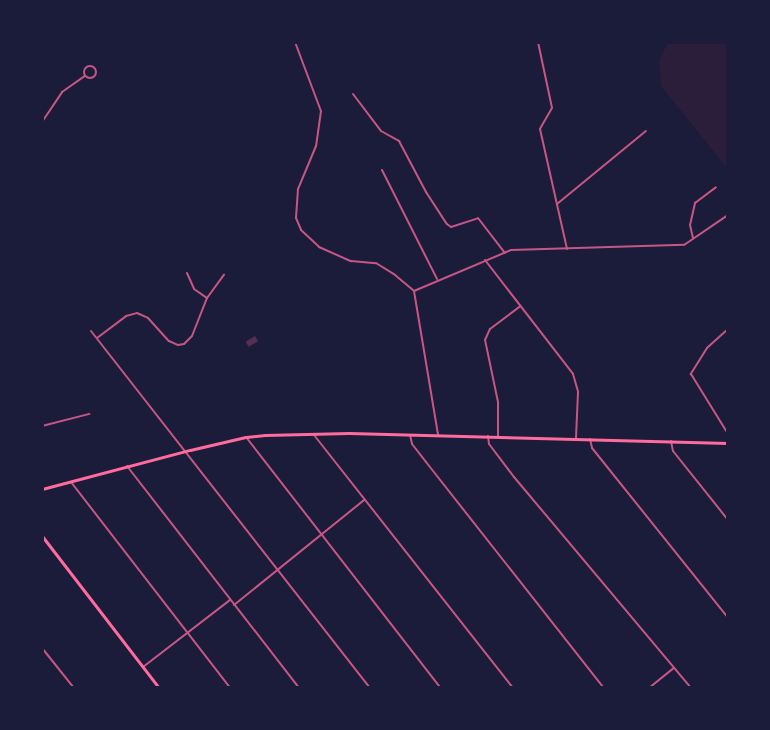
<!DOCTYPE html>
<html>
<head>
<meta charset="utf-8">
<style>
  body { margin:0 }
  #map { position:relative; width:770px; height:730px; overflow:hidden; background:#1b1b3a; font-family:Raleway,sans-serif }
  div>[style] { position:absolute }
  .green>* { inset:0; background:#2a1e3b }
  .building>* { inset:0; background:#542f53; transform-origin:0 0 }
  .minor>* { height:2px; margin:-1px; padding:0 1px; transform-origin:1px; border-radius:1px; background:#c65784 }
  .minor>.ring { margin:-1px; padding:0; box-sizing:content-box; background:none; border:2px solid #c65784; border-radius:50% }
  .secondary>* { height:3px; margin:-1.5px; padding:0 1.5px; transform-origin:1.5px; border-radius:1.5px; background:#ff6b9d }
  span { translate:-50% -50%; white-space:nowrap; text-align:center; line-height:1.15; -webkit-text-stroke:4px #1b1b3a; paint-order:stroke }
  .frame { position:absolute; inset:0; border:44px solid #1b1b3a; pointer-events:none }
</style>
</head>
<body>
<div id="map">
  <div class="green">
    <i style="clip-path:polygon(668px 43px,727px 43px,727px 168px,661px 86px,659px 60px)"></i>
  </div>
  <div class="building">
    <i style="left:255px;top:336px;width:6px;height:11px;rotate:59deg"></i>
  </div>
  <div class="minor">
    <i style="left:295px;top:42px;width:74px;rotate:69.4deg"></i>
    <i style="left:321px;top:111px;width:35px;rotate:98deg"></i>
    <i style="left:316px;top:146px;width:47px;rotate:112.7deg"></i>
    <i style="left:298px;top:189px;width:29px;rotate:94deg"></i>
    <i style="left:296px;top:218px;width:13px;rotate:67deg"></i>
    <i style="left:301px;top:230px;width:25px;rotate:43deg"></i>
    <i style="left:319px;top:247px;width:35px;rotate:24deg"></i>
    <i style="left:351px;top:261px;width:25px;rotate:5deg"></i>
    <i style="left:376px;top:263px;width:22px;rotate:32deg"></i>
    <i style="left:395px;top:275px;width:25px;rotate:40deg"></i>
    <i style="left:414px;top:291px;width:146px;rotate:80.5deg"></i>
    <i style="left:538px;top:42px;width:67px;rotate:78deg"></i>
    <i style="left:552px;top:108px;width:24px;rotate:120deg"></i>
    <i style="left:540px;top:129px;width:123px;rotate:77.3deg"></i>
    <i class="ring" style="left:84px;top:66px;width:10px;height:10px"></i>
    <i style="left:353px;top:94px;width:46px;rotate:52.9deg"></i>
    <i style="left:381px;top:131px;width:21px;rotate:29deg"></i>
    <i style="left:399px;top:141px;width:58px;rotate:62.1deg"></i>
    <i style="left:426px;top:192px;width:38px;rotate:57deg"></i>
    <i style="left:447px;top:224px;width:5px;rotate:37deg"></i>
    <i style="left:451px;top:227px;width:28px;rotate:-18deg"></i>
    <i style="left:478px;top:218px;width:44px;rotate:52.4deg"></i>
    <i style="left:42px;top:122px;width:36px;rotate:-56deg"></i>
    <i style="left:62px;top:92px;width:28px;rotate:-35deg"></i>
    <i style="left:382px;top:170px;width:122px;rotate:63.2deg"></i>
    <i style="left:557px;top:204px;width:115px;rotate:-39.4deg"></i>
    <i style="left:693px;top:238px;width:13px;rotate:-103deg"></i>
    <i style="left:690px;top:225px;width:23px;rotate:-77deg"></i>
    <i style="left:695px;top:203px;width:26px;rotate:-37deg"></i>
    <i style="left:485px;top:260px;width:144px;rotate:52.3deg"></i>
    <i style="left:573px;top:374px;width:19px;rotate:74deg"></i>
    <i style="left:578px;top:392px;width:46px;rotate:92.5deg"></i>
    <i style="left:187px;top:273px;width:17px;rotate:66deg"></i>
    <i style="left:194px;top:289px;width:16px;rotate:35deg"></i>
    <i style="left:414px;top:291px;width:105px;rotate:-22.9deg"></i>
    <i style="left:511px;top:250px;width:173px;rotate:-1.7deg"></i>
    <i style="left:684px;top:245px;width:53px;rotate:-34.3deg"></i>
    <i style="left:728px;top:329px;width:28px;rotate:138deg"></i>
    <i style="left:707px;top:348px;width:31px;rotate:122deg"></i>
    <i style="left:691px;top:374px;width:70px;rotate:58.3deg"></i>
    <i style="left:91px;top:331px;width:453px;rotate:52deg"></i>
    <i style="left:97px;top:338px;width:36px;rotate:-37deg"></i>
    <i style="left:126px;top:316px;width:11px;rotate:-15deg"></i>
    <i style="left:137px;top:313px;width:12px;rotate:24deg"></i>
    <i style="left:148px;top:318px;width:31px;rotate:48deg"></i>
    <i style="left:169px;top:341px;width:10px;rotate:24deg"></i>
    <i style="left:178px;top:345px;width:6px;rotate:-9deg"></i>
    <i style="left:184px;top:344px;width:11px;rotate:-45deg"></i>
    <i style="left:192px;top:336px;width:41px;rotate:-68.5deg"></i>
    <i style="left:207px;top:298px;width:29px;rotate:-54deg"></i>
    <i style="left:42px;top:426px;width:49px;rotate:-14.3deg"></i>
    <i style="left:314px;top:435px;width:322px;rotate:51.8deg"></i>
    <i style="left:410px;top:435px;width:9px;rotate:77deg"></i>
    <i style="left:412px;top:444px;width:23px;rotate:52deg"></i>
    <i style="left:426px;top:462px;width:288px;rotate:51.8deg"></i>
    <i style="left:488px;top:436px;width:8px;rotate:83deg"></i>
    <i style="left:489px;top:444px;width:41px;rotate:52.9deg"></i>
    <i style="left:514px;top:477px;width:275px;rotate:50deg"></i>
    <i style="left:498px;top:436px;width:34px;rotate:-90deg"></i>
    <i style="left:498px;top:402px;width:63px;rotate:-101.8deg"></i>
    <i style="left:485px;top:340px;width:12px;rotate:-66deg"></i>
    <i style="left:490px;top:329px;width:38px;rotate:-37deg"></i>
    <i style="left:246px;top:437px;width:318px;rotate:52.2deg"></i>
    <i style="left:590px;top:439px;width:9px;rotate:77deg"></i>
    <i style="left:592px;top:448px;width:218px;rotate:51.3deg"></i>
    <i style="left:671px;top:441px;width:10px;rotate:79deg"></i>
    <i style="left:673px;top:451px;width:88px;rotate:51.4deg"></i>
    <i style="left:127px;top:466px;width:281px;rotate:52.2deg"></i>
    <i style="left:71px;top:482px;width:260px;rotate:52.3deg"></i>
    <i style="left:234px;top:605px;width:167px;rotate:-38.9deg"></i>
    <i style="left:42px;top:648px;width:51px;rotate:51.3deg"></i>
    <i style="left:143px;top:667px;width:110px;rotate:-37.6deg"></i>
    <i style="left:649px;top:688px;width:32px;rotate:-39deg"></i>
  </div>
  <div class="secondary">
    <i style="left:42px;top:489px;width:153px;rotate:-14.8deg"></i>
    <i style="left:190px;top:450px;width:57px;rotate:-13.1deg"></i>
    <i style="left:246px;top:437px;width:19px;rotate:-6deg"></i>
    <i style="left:265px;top:435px;width:84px;rotate:-1.4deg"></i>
    <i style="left:349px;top:433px;width:379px;rotate:1.5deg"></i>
    <i style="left:42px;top:536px;width:192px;rotate:52.4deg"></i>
  </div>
  <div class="frame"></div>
</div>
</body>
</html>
